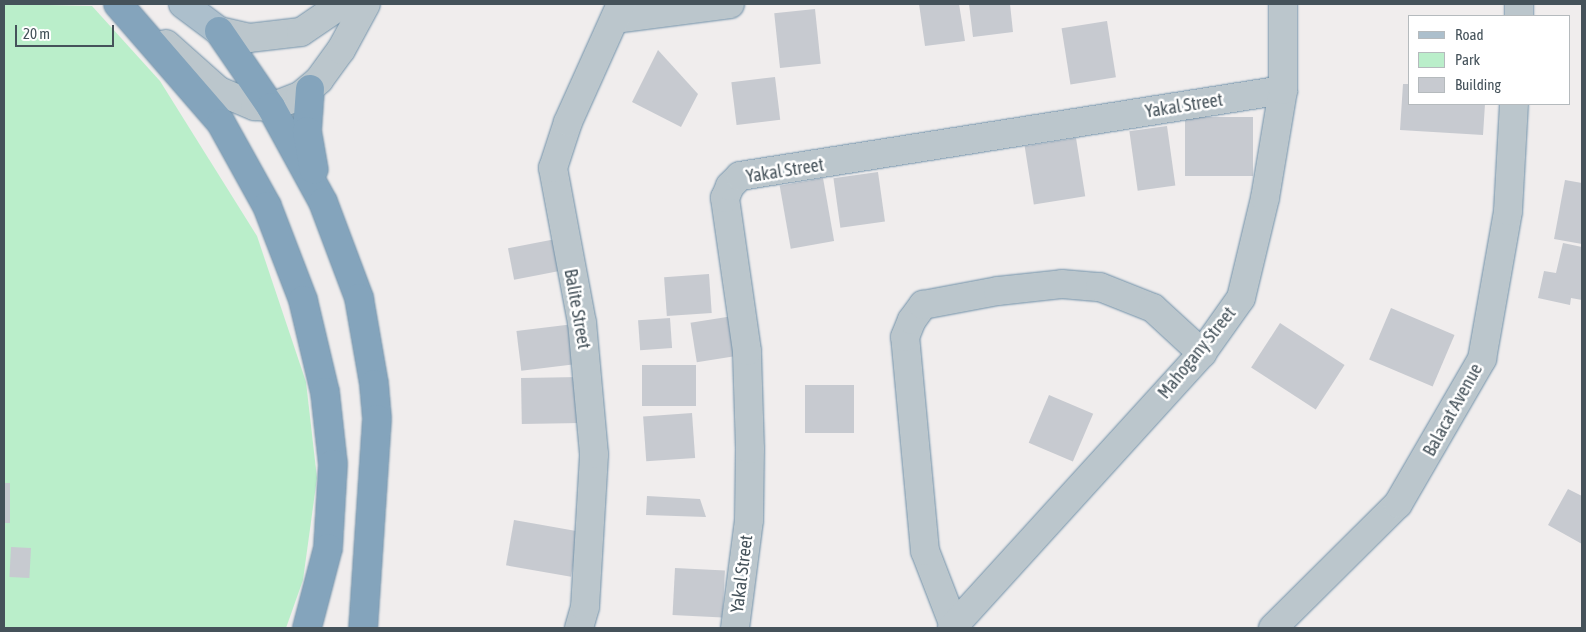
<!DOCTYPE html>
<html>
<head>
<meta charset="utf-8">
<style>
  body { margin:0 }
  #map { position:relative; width:1586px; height:632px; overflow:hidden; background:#f0eded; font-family:"Asap Condensed",sans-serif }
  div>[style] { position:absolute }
  .green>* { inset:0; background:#baeeca }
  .building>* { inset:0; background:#c7cad0; transform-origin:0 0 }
  .roads { filter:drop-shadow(0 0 1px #7090a8) drop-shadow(0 0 1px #7090a8) }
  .minor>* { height:28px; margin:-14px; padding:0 14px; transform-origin:14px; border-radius:14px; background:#bbc6cc }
  .major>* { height:28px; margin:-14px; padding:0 14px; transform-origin:14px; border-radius:14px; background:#acbfcc }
  .highway>* { height:28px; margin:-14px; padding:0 14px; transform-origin:14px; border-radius:14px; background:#84a4bc }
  span { translate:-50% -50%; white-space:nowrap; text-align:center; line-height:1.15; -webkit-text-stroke:5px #fff; paint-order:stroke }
  .street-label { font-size:18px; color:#45525a }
  .frame { position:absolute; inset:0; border:5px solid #45525a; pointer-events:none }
  .legend { position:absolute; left:1408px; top:15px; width:162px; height:90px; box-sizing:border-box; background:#fff; border:1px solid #b5babd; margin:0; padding:6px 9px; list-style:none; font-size:15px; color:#45525a }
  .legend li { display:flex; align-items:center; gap:10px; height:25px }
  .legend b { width:25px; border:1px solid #b5babd }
  .scale { position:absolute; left:15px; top:25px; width:99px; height:22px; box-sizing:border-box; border:2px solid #45525a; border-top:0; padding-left:6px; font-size:15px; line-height:18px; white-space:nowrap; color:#45525a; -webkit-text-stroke:4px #fff; paint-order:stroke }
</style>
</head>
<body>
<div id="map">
  <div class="green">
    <i style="clip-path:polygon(4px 4px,92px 6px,160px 81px,257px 236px,306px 382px,317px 478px,303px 580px,286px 628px,4px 628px)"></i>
  </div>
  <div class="building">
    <i style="clip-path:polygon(919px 4px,959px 4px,965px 41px,925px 46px)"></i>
    <i style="clip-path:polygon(969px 4px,1010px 4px,1013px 32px,973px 37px)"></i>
    <i style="left:815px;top:9px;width:55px;height:41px;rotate:84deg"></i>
    <i style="left:1107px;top:21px;width:57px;height:46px;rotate:81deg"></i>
    <i style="clip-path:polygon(658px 50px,698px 94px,681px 127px,632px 102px)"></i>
    <i style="left:775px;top:77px;width:43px;height:44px;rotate:83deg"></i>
    <i style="clip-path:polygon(1403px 84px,1410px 84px,1410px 104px,1485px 104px,1483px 135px,1400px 130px)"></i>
    <i style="left:1185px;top:117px;width:68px;height:59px"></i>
    <i style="left:1167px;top:126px;width:60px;height:38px;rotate:82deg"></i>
    <i style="left:1076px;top:138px;width:59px;height:52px;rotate:81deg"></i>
    <i style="left:878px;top:172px;width:50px;height:45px;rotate:82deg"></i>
    <i style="left:823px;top:178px;width:64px;height:44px;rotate:80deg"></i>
    <i style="clip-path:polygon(1565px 180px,1582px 183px,1582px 244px,1554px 239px)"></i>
    <i style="left:561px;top:238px;width:32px;height:54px;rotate:79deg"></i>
    <i style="clip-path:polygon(1563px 243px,1582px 247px,1582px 300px,1571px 298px,1570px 305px,1538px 298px,1544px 271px,1556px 273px)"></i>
    <i style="left:709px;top:274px;width:39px;height:45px;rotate:86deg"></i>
    <i style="left:1391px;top:308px;width:69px;height:56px;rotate:23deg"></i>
    <i style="left:733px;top:316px;width:40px;height:43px;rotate:81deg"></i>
    <i style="left:670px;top:318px;width:30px;height:32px;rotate:86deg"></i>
    <i style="left:1280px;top:323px;width:77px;height:53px;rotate:33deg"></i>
    <i style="left:574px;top:324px;width:40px;height:58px;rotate:83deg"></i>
    <i style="left:642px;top:365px;width:54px;height:41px"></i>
    <i style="left:580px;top:377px;width:46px;height:59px;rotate:89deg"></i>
    <i style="left:805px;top:385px;width:49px;height:48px"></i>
    <i style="left:1049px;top:395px;width:48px;height:52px;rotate:23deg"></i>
    <i style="left:692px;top:413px;width:45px;height:49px;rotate:86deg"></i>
    <i style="left:4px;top:483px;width:6px;height:40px"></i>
    <i style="clip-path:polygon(1568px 489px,1582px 496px,1582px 544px,1548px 525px)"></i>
    <i style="clip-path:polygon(647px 496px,700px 499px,706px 517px,646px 515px)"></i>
    <i style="left:514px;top:520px;width:66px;height:46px;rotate:10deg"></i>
    <i style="left:11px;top:547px;width:20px;height:30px;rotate:3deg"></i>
    <i style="left:675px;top:568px;width:50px;height:47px;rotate:3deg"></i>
  </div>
  <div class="roads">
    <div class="minor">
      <i style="left:1519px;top:16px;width:12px;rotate:-90deg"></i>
      <i style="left:615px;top:19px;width:116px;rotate:-7.4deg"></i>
      <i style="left:219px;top:31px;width:31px;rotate:13deg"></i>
      <i style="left:249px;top:38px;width:52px;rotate:-6.6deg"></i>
      <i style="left:301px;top:32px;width:50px;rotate:-34.3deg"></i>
      <i style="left:166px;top:44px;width:71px;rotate:41.6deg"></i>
      <i style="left:219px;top:91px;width:39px;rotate:23deg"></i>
      <i style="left:255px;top:106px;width:16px;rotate:4deg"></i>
      <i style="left:271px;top:107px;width:31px;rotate:-21deg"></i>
      <i style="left:300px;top:96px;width:25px;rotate:-40deg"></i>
      <i style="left:319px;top:80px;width:37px;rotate:-54deg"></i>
      <i style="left:341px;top:50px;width:52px;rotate:-61.5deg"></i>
      <i style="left:954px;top:626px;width:80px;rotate:-111.1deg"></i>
      <i style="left:925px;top:551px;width:215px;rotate:-95.3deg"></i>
      <i style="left:905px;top:337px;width:18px;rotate:-68deg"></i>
      <i style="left:912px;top:320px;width:19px;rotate:-54deg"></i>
      <i style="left:923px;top:305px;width:76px;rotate:-10.6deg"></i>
      <i style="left:998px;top:291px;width:64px;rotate:-6.2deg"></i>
      <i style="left:1062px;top:284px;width:38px;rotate:5deg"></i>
      <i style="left:1100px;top:287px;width:57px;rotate:21.6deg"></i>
      <i style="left:1153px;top:308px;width:67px;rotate:42.6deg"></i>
      <i style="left:579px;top:628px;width:22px;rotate:-74deg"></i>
      <i style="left:585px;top:607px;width:153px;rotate:-86.6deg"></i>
      <i style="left:594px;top:454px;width:132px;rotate:-95.2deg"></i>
      <i style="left:582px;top:323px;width:158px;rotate:-100.6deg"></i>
      <i style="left:553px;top:168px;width:48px;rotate:-71.9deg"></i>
      <i style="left:568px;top:122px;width:129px;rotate:-65.8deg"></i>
      <i style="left:735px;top:628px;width:109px;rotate:-82.6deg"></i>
      <i style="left:749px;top:520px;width:71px;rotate:-89.2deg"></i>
      <i style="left:750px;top:449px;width:98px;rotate:-91.8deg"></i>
      <i style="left:747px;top:351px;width:155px;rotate:-98.2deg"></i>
      <i style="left:725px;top:198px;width:13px;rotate:-67deg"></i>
      <i style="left:730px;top:186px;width:14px;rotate:-45deg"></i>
      <i style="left:740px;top:176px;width:550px;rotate:-9deg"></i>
      <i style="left:952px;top:628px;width:372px;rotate:-47.7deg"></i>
      <i style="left:1202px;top:353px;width:67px;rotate:-54.7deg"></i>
      <i style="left:1241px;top:298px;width:103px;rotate:-76.5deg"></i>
      <i style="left:1265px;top:198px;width:109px;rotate:-80.5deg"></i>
      <i style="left:1283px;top:90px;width:86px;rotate:-90deg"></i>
      <i style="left:1273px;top:628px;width:176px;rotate:-44.8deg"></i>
      <i style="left:1398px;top:504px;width:168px;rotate:-59.9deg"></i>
      <i style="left:1482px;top:359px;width:150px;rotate:-80deg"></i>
      <i style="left:1508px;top:211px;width:107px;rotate:-86.8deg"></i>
    </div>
    <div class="major">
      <i style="left:183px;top:4px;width:45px;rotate:36.9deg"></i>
    </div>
    <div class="highway">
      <i style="left:118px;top:4px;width:157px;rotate:49.1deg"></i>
      <i style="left:221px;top:123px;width:95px;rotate:61deg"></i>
      <i style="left:267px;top:206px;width:101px;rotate:69deg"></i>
      <i style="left:303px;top:300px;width:95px;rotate:76.6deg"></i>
      <i style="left:325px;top:392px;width:72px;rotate:83.7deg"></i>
      <i style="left:333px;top:464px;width:84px;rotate:93.4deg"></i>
      <i style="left:328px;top:548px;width:83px;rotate:104.7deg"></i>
      <i style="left:219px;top:31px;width:92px;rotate:55.6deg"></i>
      <i style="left:271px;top:107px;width:108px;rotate:61.3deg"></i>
      <i style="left:323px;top:202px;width:103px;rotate:69.4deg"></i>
      <i style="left:359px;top:298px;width:87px;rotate:80.1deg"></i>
      <i style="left:374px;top:384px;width:35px;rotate:85deg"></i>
      <i style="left:377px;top:419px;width:209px;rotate:93.8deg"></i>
      <i style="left:310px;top:89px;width:42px;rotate:94.1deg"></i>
      <i style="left:307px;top:131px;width:39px;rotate:80deg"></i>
    </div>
  </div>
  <div class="street-label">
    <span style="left:1184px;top:106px;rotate:-9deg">Yakal Street</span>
    <span style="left:785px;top:171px;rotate:-9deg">Yakal Street</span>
    <span style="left:577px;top:309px;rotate:80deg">Balite Street</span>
    <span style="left:1197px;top:353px;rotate:-51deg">Mahogany Street</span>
    <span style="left:1453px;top:410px;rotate:-61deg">Balacat Avenue</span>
    <span style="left:742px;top:574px;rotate:-83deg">Yakal Street</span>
  </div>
  <div class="frame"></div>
  <ul class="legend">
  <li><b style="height:6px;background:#acbfcc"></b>Road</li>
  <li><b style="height:14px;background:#baeeca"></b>Park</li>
  <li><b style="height:14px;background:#c7cad0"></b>Building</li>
  </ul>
  <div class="scale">20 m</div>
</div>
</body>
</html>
